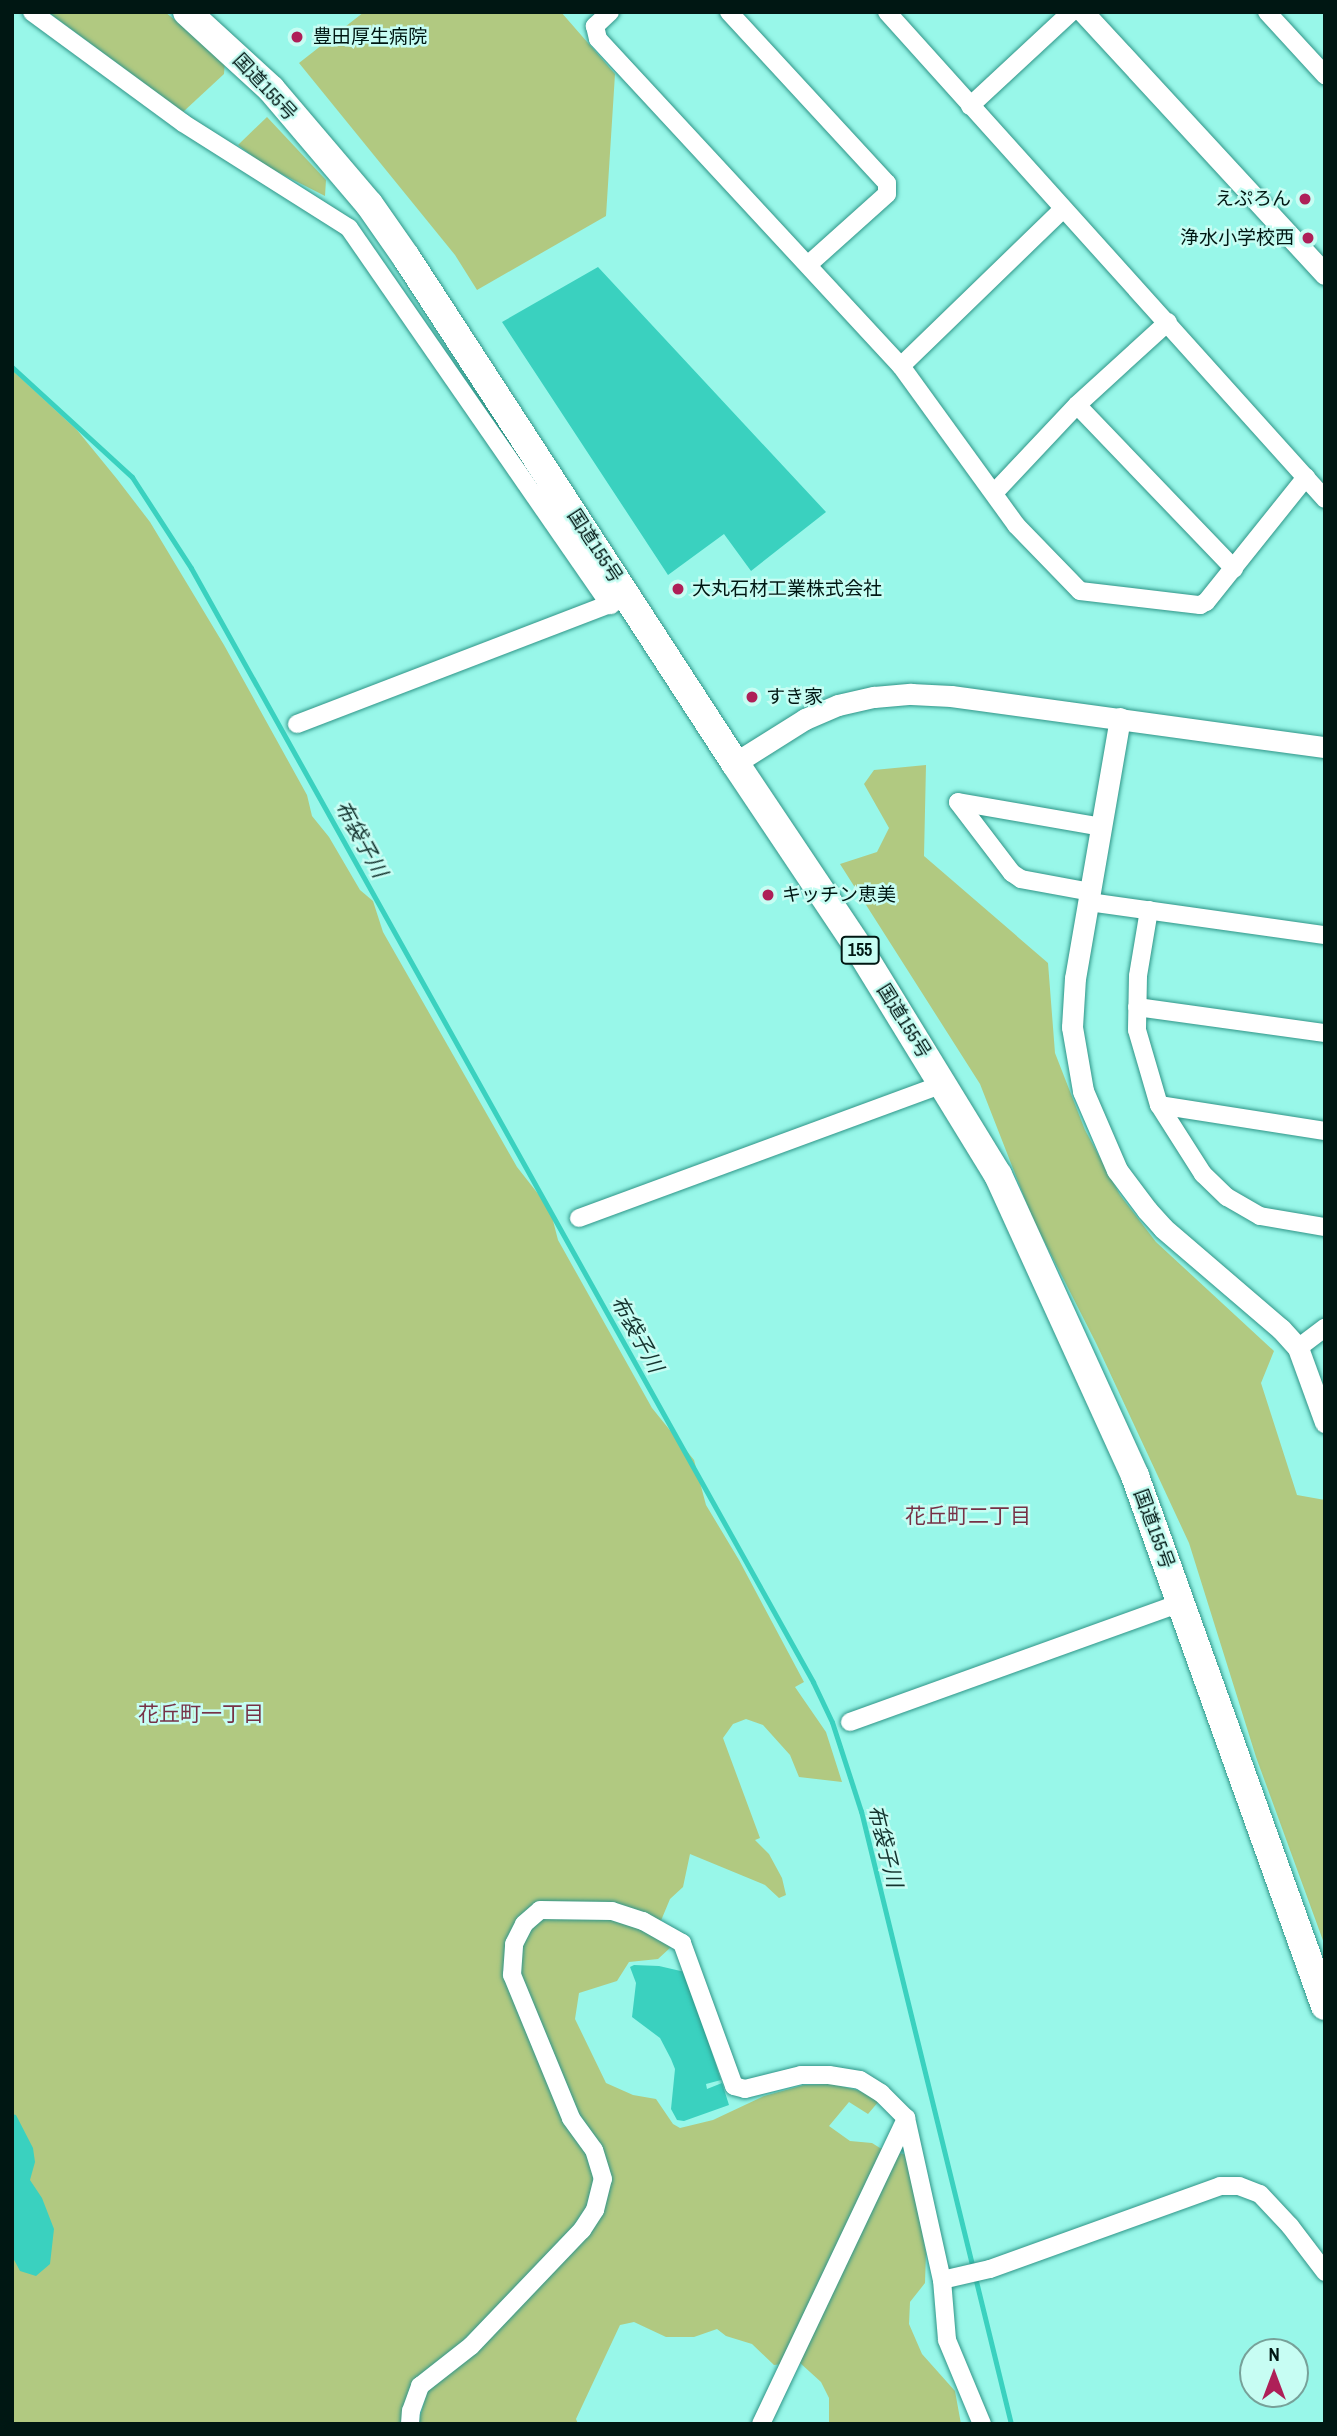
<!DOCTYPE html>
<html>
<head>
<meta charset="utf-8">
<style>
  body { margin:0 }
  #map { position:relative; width:1337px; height:2436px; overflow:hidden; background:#98f7e9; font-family:"Archivo Narrow","Noto Sans JP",sans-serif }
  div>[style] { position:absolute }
  .green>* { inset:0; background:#b1c981 }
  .water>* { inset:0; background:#3ad1bf }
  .stream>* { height:5px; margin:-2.5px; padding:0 2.5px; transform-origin:2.5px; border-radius:2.5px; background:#3ad1bf }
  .roads { filter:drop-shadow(0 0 2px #309588) drop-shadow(0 0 2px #309588) }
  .minor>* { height:18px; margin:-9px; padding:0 9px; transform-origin:9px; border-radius:9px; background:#fff }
  .tertiary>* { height:21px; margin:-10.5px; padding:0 10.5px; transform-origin:10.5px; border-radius:10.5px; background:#fff }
  .trunk>* { height:28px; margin:-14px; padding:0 14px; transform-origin:14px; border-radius:14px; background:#fff }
  .dots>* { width:19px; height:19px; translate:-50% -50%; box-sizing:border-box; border:4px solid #c7fdf3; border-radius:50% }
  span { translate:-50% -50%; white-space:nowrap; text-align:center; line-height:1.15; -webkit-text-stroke:5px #c7fdf3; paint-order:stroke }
  .shield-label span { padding:2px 5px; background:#c7fdf3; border:2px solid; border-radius:5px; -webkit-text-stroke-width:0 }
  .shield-label { font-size:18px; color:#001713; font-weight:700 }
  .poi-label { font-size:19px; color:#001713 }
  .left { translate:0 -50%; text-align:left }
  .right { translate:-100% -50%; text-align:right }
  .street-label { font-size:19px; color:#001713 }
  .water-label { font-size:21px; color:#14332e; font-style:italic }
  .neighbourhood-label { font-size:21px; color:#763146 }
  .frame { position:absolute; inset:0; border:14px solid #001713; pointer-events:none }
  .north { position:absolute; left:1239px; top:2338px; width:70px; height:70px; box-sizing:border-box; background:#c7fdf3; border:2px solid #77a199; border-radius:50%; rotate:0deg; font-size:19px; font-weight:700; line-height:28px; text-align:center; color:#001713 }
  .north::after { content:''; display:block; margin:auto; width:24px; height:32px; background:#ae2058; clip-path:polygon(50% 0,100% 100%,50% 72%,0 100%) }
</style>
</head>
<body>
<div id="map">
  <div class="green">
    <i style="clip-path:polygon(48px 12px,165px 12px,225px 60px,224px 74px,183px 112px)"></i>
    <i style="clip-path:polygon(364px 12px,561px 12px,615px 74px,606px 216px,477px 290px,455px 255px,299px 63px)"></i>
    <i style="clip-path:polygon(267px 117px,326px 180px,325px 196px,264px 165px,238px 145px)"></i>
    <i style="clip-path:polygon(12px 370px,77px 430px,117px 479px,150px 522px,224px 645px,307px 795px,312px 816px,329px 837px,360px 890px,373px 901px,383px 932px,517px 1167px,550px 1209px,558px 1240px,652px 1408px,694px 1460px,706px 1505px,739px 1560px,804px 1682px,795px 1687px,826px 1732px,842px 1782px,799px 1777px,790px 1755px,763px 1725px,746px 1719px,733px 1724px,723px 1738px,760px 1838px,755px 1840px,769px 1854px,782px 1878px,786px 1895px,779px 1898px,765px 1885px,690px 1854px,683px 1887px,670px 1899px,660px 1923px,540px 1904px,507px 1955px,599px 2174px,583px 2220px,465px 2341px,416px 2386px,405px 2424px,12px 2424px)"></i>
    <i style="clip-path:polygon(926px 765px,924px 856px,1048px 963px,1055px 1053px,1085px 1130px,1120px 1195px,1156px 1242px,1274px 1351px,1261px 1383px,1297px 1495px,1325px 1500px,1325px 1946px,1256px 1757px,1189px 1543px,1096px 1343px,1032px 1217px,980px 1084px,840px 864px,877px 852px,889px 828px,864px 784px,874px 770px)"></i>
    <i style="clip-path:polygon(543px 1915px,612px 1918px,633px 1925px,671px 1947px,658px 1959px,629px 1962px,617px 1981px,579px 1993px,575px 2019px,606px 2083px,633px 2095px,656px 2099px,673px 2124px,680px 2128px,713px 2120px,764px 2096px,804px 2085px,833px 2084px,860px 2091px,879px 2101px,868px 2114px,849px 2102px,829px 2126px,850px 2141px,872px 2143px,880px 2148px,907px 2155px,926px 2253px,925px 2283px,910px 2302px,909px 2324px,922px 2354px,955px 2391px,961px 2424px,829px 2424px,829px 2398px,821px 2382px,799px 2362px,774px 2365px,752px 2344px,726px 2336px,717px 2329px,694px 2337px,666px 2337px,634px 2322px,620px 2325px,576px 2419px,578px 2424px,418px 2424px,428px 2389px,477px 2349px,608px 2183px,519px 1970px,522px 1948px,534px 1922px)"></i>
  </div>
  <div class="water">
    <i style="clip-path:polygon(598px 267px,826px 512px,751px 571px,724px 534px,668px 575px,502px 322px)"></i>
    <i style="clip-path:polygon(634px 1965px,659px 1966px,685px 1972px,721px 2080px,706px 2084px,707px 2089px,722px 2083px,729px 2105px,684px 2121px,677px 2120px,671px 2109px,675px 2069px,671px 2059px,660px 2038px,632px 2017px,636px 1983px,630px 1967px)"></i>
    <i style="clip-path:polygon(12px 2114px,16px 2115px,33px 2148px,35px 2162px,30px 2180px,42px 2198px,54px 2229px,50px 2264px,36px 2276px,20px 2271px,12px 2256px)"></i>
  </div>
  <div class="stream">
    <i style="left:12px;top:367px;width:163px;rotate:42.5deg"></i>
    <i style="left:132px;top:477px;width:108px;rotate:57deg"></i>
    <i style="left:191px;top:568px;width:1276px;rotate:60.82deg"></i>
    <i style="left:813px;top:1682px;width:44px;rotate:64.6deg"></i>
    <i style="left:832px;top:1722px;width:94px;rotate:72deg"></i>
    <i style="left:861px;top:1811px;width:631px;rotate:76.25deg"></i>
  </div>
  <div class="roads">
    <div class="minor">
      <i style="left:32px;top:12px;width:187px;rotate:36.3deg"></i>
      <i style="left:183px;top:123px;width:196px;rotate:32.3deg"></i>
      <i style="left:349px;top:228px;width:459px;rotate:55.3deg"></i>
      <i style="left:610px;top:12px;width:21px;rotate:137deg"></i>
      <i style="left:595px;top:26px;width:13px;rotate:77deg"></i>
      <i style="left:598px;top:39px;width:446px;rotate:47.2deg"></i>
      <i style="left:901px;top:366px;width:196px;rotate:54.1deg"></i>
      <i style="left:1016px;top:525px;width:92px;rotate:45.9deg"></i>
      <i style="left:1080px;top:591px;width:121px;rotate:6.7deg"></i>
      <i style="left:1200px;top:605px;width:7px;rotate:-27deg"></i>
      <i style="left:1206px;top:602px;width:160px;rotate:-51.3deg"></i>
      <i style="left:729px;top:12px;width:233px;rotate:47.3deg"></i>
      <i style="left:887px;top:183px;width:11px;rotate:90deg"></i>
      <i style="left:887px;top:194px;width:106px;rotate:138.1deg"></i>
      <i style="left:887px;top:12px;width:655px;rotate:48.03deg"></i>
      <i style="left:1267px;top:12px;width:86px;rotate:47.4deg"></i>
      <i style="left:970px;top:106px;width:138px;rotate:-42.9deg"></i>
      <i style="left:901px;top:366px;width:226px;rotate:-44.1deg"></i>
      <i style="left:1077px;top:405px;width:227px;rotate:46.2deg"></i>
      <i style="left:994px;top:493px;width:121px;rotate:-46.7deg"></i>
      <i style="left:1077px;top:405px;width:123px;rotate:-42.4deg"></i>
      <i style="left:297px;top:724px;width:344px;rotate:-21deg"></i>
      <i style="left:1091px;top:892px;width:71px;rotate:-169.5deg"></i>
      <i style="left:1021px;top:879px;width:11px;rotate:-146deg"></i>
      <i style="left:1012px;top:873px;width:89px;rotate:-127.3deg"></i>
      <i style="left:958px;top:802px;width:147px;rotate:9.8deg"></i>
      <i style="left:1089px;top:902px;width:238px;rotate:8deg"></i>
      <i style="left:1149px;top:910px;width:67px;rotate:99.5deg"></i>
      <i style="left:1138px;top:976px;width:54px;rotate:91.1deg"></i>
      <i style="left:1137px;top:1030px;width:78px;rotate:73.7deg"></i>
      <i style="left:1159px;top:1105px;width:82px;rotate:57.5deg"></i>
      <i style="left:1203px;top:1174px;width:33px;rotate:44deg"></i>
      <i style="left:1227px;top:1197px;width:38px;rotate:30deg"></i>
      <i style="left:1260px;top:1216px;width:66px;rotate:9.6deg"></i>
      <i style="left:1137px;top:1007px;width:190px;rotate:7.9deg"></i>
      <i style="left:1159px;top:1105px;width:168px;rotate:8.9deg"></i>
      <i style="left:579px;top:1218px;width:388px;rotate:-20.2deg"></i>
      <i style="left:1298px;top:1348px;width:34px;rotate:-37deg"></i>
      <i style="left:850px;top:1722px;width:351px;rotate:-19.8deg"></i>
      <i style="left:942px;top:2280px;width:49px;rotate:-12.9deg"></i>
      <i style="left:990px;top:2269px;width:245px;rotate:-19.8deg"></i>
      <i style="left:1220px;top:2186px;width:19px"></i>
      <i style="left:1239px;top:2186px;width:22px;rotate:21deg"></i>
      <i style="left:1260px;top:2194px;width:44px;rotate:46.8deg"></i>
      <i style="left:1290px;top:2226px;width:58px;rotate:52.7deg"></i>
      <i style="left:410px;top:2424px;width:13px;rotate:-86deg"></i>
      <i style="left:411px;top:2411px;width:27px;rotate:-70deg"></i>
      <i style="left:420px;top:2386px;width:65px;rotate:-38.1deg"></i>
      <i style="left:471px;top:2346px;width:161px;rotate:-46.3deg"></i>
      <i style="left:582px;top:2230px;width:24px;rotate:-57deg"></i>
      <i style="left:595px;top:2210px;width:32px;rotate:-76deg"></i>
      <i style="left:603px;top:2179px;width:30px;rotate:-107deg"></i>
      <i style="left:594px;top:2150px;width:39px;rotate:-126deg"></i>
      <i style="left:571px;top:2118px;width:155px;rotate:-112.4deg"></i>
      <i style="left:512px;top:1975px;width:31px;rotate:-86deg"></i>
      <i style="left:514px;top:1944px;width:22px;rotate:-63deg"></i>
      <i style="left:524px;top:1924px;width:21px;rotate:-41deg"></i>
      <i style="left:540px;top:1910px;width:72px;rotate:0.8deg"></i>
      <i style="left:612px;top:1911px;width:33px;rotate:18deg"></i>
      <i style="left:643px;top:1921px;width:45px;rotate:29.4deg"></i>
      <i style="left:682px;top:1943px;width:152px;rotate:70deg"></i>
      <i style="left:734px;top:2086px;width:11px;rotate:15deg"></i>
      <i style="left:745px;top:2089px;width:58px;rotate:-14deg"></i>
      <i style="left:801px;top:2075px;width:28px"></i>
      <i style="left:829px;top:2075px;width:31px;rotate:9deg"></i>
      <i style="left:860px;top:2080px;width:25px;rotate:32deg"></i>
      <i style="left:881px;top:2093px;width:35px;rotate:45deg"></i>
      <i style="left:906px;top:2118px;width:166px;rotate:77.5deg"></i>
      <i style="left:942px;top:2280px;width:60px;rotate:85.2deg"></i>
      <i style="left:947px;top:2340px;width:91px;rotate:67.4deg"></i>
      <i style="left:761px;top:2424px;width:339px;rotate:-64.6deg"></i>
    </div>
    <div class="tertiary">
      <i style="left:1083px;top:12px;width:357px;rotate:47.3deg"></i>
      <i style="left:1120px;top:718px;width:264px;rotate:99.8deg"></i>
      <i style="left:1075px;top:978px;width:49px;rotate:93.5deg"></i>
      <i style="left:1072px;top:1027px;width:65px;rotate:80.2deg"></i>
      <i style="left:1083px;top:1091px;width:86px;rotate:66.7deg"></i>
      <i style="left:1117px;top:1170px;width:50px;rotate:53.1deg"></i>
      <i style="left:1147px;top:1210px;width:24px;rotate:48deg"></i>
      <i style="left:1163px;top:1228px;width:155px;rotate:40.6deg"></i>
      <i style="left:1281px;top:1329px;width:25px;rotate:48deg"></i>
      <i style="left:1298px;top:1348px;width:79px;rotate:70deg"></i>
      <i style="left:735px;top:763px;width:83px;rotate:-32.2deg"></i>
      <i style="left:805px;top:719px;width:36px;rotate:-23deg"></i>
      <i style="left:838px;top:705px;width:37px;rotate:-13deg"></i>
      <i style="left:874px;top:697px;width:37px;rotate:-5deg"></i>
      <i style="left:911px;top:694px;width:40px;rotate:2.9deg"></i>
      <i style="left:951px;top:696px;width:377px;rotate:7.8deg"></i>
    </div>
    <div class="trunk">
      <i style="left:187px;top:12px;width:114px;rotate:42.5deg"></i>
      <i style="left:271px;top:89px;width:151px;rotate:49.6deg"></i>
      <i style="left:369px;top:204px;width:65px;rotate:55.1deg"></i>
      <i style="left:406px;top:257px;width:604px;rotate:56.97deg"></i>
      <i style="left:735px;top:763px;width:225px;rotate:56.2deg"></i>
      <i style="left:860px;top:950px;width:264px;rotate:58.5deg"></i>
      <i style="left:998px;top:1175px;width:331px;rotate:65.5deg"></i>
      <i style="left:1135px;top:1476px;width:563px;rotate:70.28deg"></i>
    </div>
  </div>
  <div class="dots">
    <i style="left:297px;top:37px;background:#ae2058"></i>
    <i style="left:1305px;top:199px;background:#ae2058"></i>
    <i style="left:1308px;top:238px;background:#ae2058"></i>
    <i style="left:678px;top:589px;background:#ae2058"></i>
    <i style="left:752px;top:697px;background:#ae2058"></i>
    <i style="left:768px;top:895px;background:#ae2058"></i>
  </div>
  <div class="shield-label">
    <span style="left:860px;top:950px">155</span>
  </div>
  <div class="poi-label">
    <span class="left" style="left:313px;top:37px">豊田厚生病院</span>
    <span class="right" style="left:1291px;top:199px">えぷろん</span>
    <span class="right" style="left:1294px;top:238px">浄水小学校西</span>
    <span class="left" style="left:692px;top:589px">大丸石材工業株式会社</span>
    <span class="left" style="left:766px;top:697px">すき家</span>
    <span class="left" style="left:782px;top:895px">キッチン恵美</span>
  </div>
  <div class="street-label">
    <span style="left:265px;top:87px;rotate:47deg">国道155号</span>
    <span style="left:595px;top:546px;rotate:57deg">国道155号</span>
    <span style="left:904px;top:1021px;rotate:58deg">国道155号</span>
    <span style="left:1154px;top:1529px;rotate:70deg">国道155号</span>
  </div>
  <div class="water-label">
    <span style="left:361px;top:839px;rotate:61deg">布袋子川</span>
    <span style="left:637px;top:1334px;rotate:61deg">布袋子川</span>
    <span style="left:885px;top:1846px;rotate:76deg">布袋子川</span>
  </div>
  <div class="neighbourhood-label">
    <span style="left:968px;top:1516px">花丘町二丁目</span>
    <span style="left:201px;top:1714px">花丘町一丁目</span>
  </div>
  <div class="frame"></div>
  <div class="north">N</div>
</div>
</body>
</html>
